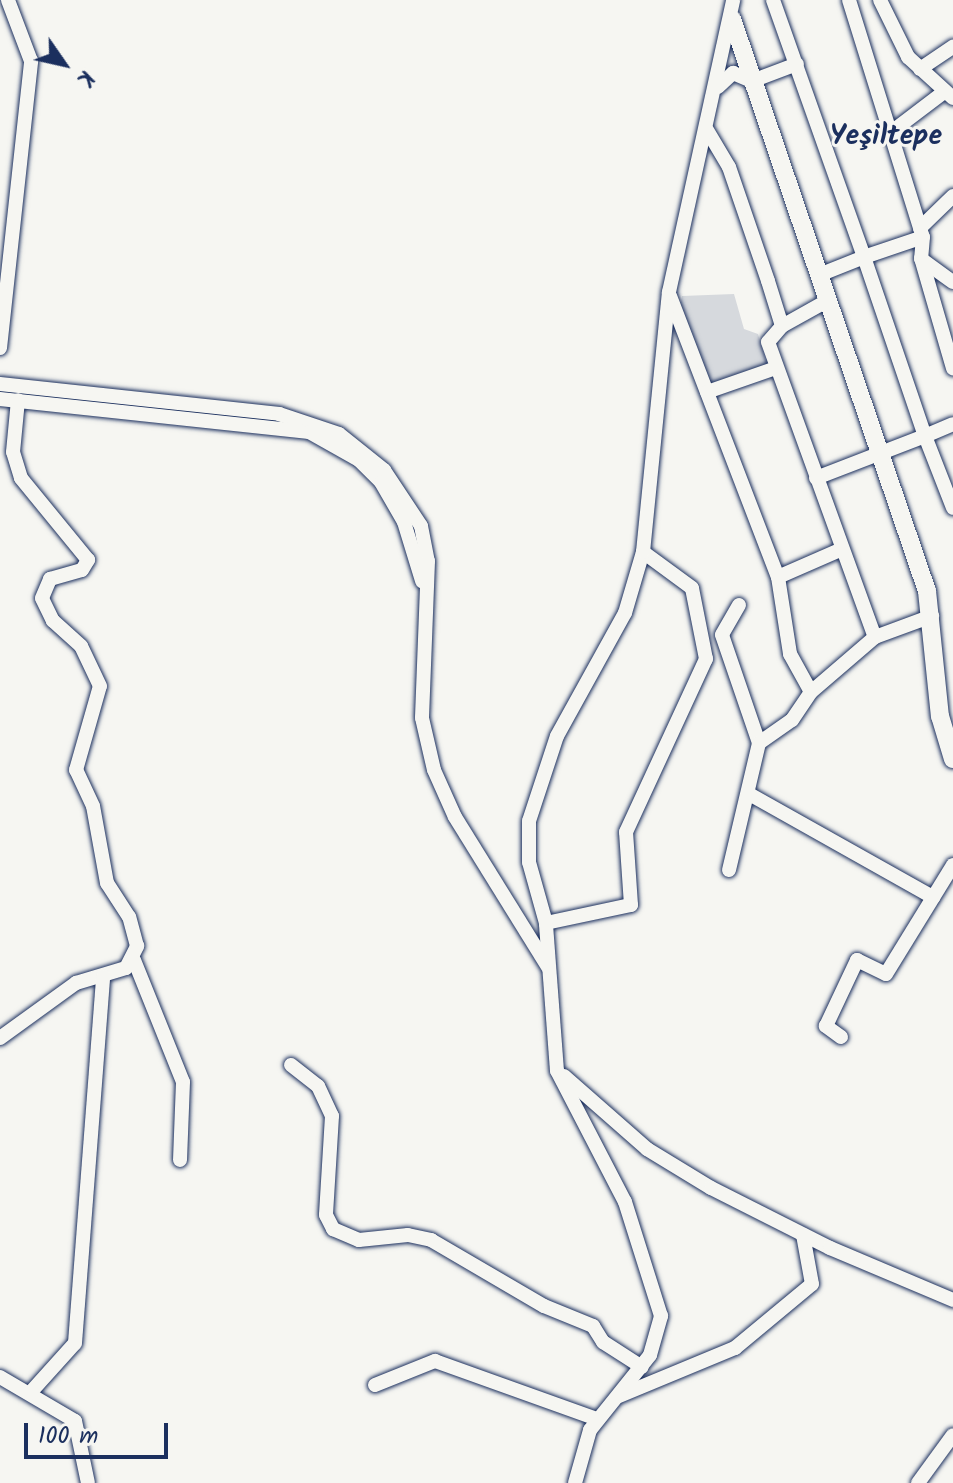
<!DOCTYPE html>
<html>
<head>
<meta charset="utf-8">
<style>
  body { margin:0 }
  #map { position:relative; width:953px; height:1483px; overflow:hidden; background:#f6f6f2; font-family:Kalam,sans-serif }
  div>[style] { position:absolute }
  .green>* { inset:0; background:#d6d9dd }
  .roads { filter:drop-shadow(0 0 2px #1b2f5e) drop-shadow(0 0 2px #1b2f5e) }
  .minor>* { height:14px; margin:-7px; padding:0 7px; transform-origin:7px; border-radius:7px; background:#f6f6f2 }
  .major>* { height:18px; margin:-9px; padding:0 9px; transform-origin:9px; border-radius:9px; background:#f6f6f2 }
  span { translate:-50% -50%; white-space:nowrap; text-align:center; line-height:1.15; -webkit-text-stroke:6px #f6f6f2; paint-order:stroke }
  .district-label { font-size:28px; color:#1b2f5e; font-weight:700 }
  .north { position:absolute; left:24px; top:24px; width:80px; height:80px; -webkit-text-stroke:6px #f6f6f2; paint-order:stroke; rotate:124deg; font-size:22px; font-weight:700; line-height:32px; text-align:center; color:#1b2f5e }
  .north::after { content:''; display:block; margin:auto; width:28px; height:36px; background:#1b2f5e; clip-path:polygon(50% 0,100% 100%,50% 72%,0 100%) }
  .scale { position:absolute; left:24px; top:1423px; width:144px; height:36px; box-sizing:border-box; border:4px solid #1b2f5e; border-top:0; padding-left:10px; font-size:24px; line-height:28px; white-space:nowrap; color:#1b2f5e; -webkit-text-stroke:6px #f6f6f2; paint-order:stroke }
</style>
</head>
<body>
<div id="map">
  <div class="green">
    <i style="clip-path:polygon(734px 294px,744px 329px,758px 334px,767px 365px,711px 384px,680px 307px,682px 296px)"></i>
  </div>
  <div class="roads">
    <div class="minor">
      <i style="left:773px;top:0;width:273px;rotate:70.5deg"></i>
      <i style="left:864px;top:257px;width:62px;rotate:-18.7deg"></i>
      <i style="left:849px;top:0;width:248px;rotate:72.7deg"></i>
      <i style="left:923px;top:237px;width:21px;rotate:95deg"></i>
      <i style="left:921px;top:258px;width:115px;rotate:73.8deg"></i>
      <i style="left:880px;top:0;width:64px;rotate:63.8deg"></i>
      <i style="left:908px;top:57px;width:61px;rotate:42.3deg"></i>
      <i style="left:920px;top:69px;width:40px;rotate:-34deg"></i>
      <i style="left:718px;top:87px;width:21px;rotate:-43deg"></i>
      <i style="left:733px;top:73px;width:21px;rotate:23deg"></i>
      <i style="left:752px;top:81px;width:48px;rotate:-20.7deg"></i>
      <i style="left:707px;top:130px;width:43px;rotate:59.3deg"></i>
      <i style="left:729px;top:167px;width:120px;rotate:71.1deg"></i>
      <i style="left:768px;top:281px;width:47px;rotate:72.7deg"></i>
      <i style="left:782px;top:326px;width:21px;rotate:131deg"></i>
      <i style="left:768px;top:342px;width:314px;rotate:70.1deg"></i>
      <i style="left:875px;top:637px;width:61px;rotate:-20.2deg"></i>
      <i style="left:890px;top:133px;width:68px;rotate:-37.2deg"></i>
      <i style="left:920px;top:228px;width:46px;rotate:-44.1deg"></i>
      <i style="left:921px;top:259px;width:39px;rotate:36deg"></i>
      <i style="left:819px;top:275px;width:48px;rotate:-21.8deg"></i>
      <i style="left:864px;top:257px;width:189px;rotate:71.2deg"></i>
      <i style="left:925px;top:436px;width:30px;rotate:-23deg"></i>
      <i style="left:670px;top:296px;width:301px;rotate:69deg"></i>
      <i style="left:778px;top:577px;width:78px;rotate:81.1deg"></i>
      <i style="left:790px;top:654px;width:43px;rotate:61.1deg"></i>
      <i style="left:782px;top:326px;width:51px;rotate:-29.1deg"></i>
      <i style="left:0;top:348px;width:289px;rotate:-83.8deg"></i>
      <i style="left:31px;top:61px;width:65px;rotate:-110.7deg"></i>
      <i style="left:0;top:384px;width:281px;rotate:6.1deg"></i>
      <i style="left:279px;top:414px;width:63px;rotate:18.4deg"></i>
      <i style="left:339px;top:434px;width:58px;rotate:38.7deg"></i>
      <i style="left:384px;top:470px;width:67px;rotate:56.5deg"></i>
      <i style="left:421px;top:526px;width:36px;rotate:79deg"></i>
      <i style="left:428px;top:561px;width:157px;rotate:92.2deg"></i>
      <i style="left:422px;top:718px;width:53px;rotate:77deg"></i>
      <i style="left:434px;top:770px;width:51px;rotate:65.9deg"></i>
      <i style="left:455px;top:817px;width:176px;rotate:58.2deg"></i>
      <i style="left:707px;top:392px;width:73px;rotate:-19.2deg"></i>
      <i style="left:0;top:399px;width:311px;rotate:6.1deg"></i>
      <i style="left:309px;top:432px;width:57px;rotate:29.2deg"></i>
      <i style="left:359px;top:460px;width:31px;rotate:45deg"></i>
      <i style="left:381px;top:482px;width:46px;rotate:60.1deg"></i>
      <i style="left:404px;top:522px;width:62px;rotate:73deg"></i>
      <i style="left:816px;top:478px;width:117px;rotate:-21.1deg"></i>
      <i style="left:925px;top:436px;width:77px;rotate:68.7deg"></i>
      <i style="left:778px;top:577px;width:70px;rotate:-23.6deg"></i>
      <i style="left:739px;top:605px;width:34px;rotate:120deg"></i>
      <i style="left:722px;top:635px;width:114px;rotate:71.1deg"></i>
      <i style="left:751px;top:795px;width:209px;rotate:29.3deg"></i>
      <i style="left:729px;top:870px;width:130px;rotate:-76.7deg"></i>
      <i style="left:759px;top:743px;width:40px;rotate:-34.9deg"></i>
      <i style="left:792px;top:720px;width:34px;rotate:-56deg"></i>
      <i style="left:811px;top:692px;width:84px;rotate:-40.7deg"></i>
      <i style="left:546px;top:923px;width:87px;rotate:-12deg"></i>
      <i style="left:631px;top:905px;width:73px;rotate:-93.9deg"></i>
      <i style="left:626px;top:832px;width:191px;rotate:-65.2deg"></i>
      <i style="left:706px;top:659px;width:72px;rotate:-101.2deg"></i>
      <i style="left:692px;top:588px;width:61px;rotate:-143.7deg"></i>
      <i style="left:134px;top:960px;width:131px;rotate:68.1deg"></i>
      <i style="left:183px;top:1082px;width:78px;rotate:92.2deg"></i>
      <i style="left:841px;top:1037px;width:19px;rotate:-144deg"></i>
      <i style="left:826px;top:1026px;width:73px;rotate:-64.8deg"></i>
      <i style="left:857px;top:960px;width:32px;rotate:26deg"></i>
      <i style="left:886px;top:974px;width:128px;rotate:-58.4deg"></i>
      <i style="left:0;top:1038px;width:94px;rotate:-35.9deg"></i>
      <i style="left:76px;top:983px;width:52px;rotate:-16.7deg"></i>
      <i style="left:126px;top:968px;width:25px;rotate:-63deg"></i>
      <i style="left:137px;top:946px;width:30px;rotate:-105deg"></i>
      <i style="left:129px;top:917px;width:40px;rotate:-122.9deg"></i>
      <i style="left:107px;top:883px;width:78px;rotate:-100.3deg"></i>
      <i style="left:93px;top:806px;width:40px;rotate:-115deg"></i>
      <i style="left:76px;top:770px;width:87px;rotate:-74.1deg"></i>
      <i style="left:100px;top:686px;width:44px;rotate:-115.4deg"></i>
      <i style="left:81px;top:646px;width:38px;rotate:-138deg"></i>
      <i style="left:53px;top:621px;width:25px;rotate:-116deg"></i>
      <i style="left:42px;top:598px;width:21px;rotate:-67deg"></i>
      <i style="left:50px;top:579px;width:33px;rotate:-16deg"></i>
      <i style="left:82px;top:570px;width:12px;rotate:-59deg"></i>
      <i style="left:88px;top:560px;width:106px;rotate:-129.3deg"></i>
      <i style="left:21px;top:478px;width:27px;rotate:-107deg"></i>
      <i style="left:13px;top:452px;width:52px;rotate:-84.5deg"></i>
      <i style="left:291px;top:1065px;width:34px;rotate:38deg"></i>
      <i style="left:318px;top:1086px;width:33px;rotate:65deg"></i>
      <i style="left:332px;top:1116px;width:99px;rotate:93.5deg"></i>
      <i style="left:326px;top:1215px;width:16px;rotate:63deg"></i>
      <i style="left:333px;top:1229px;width:28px;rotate:23deg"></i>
      <i style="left:359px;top:1240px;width:49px;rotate:-5.8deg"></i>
      <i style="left:408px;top:1235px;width:24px;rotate:12deg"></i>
      <i style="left:431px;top:1240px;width:131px;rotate:30.3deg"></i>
      <i style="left:544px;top:1306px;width:53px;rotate:22.2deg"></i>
      <i style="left:593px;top:1326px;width:19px;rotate:58deg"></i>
      <i style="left:603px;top:1342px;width:46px;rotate:32.7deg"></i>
      <i style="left:564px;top:1076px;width:111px;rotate:41.3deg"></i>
      <i style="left:647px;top:1149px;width:75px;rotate:31.4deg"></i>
      <i style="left:711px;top:1188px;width:133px;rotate:26.8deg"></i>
      <i style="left:830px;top:1248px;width:134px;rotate:22.9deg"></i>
      <i style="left:0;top:1377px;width:87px;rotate:30.4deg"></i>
      <i style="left:75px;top:1421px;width:63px;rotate:78.2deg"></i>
      <i style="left:375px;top:1385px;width:65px;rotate:-21.8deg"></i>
      <i style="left:435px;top:1361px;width:172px;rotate:19.7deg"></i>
      <i style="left:30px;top:1393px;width:67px;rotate:-48deg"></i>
      <i style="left:75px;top:1343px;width:368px;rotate:-85.6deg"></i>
      <i style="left:619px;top:1396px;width:126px;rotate:-22.5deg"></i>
      <i style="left:735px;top:1348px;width:100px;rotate:-39.7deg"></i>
      <i style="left:812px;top:1284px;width:50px;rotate:-100.4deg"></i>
      <i style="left:575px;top:1483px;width:55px;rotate:-74.2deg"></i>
      <i style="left:590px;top:1430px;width:96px;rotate:-51.3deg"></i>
      <i style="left:650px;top:1355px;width:41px;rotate:-74.2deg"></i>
      <i style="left:661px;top:1316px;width:120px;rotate:-107.5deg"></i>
      <i style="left:625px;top:1202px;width:148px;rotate:-117.4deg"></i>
      <i style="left:557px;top:1071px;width:148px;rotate:-94.3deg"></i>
      <i style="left:546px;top:923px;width:63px;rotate:-105.6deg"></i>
      <i style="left:529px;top:862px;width:41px;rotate:-90deg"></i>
      <i style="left:529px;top:821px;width:89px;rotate:-71.8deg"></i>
      <i style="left:557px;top:736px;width:141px;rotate:-61.1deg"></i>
      <i style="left:625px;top:613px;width:64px;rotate:-73.6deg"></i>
      <i style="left:643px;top:552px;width:261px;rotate:-84.3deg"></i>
      <i style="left:669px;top:292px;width:299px;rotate:-77.6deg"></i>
      <i style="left:918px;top:1483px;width:59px;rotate:-53.9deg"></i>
    </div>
    <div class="major">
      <i style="left:732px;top:19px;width:604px;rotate:71.18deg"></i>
      <i style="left:927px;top:591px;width:126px;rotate:84.1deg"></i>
      <i style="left:940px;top:716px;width:45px;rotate:73.2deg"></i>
    </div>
  </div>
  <div class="district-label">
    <span style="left:886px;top:137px">Yeşiltepe</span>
  </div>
  <div class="north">K</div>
  <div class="scale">100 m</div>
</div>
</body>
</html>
